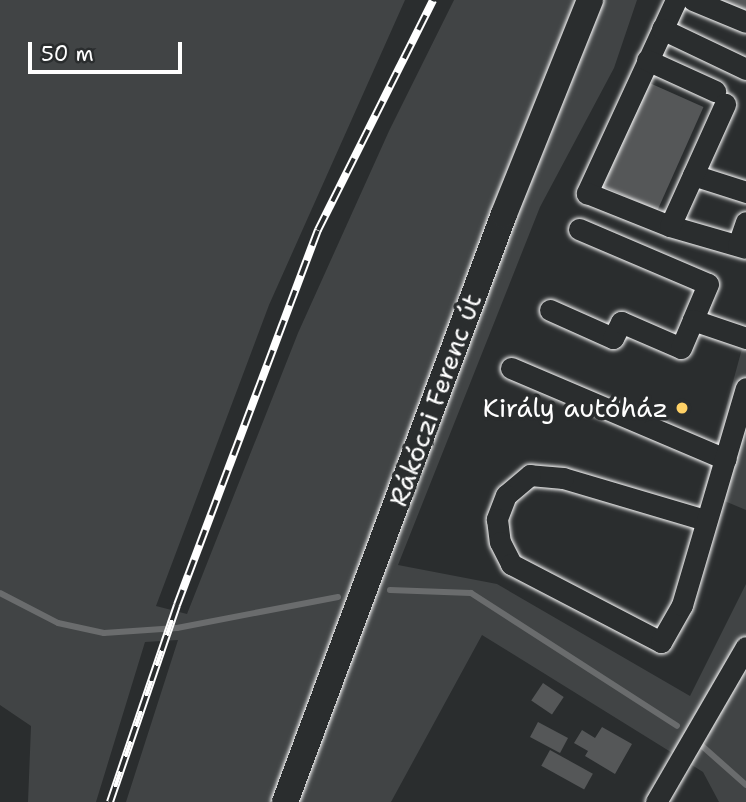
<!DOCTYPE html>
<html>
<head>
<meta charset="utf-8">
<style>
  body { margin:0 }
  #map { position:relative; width:746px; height:802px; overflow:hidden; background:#2a2d2e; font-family:"Shantell Sans",sans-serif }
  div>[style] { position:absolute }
  .green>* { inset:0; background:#414445 }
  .stream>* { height:6px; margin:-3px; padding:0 3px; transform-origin:3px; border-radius:3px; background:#6a6c6d }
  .building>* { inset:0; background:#555758; transform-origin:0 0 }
  .roads { filter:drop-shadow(0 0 2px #fff) drop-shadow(0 0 2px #fff) }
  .minor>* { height:21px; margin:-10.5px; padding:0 10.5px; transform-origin:10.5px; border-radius:10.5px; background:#2a2d2e }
  .major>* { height:26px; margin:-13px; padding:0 13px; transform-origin:13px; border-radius:13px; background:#2a2d2e }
  .rail>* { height:8px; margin-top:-4px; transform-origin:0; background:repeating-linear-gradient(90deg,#2a2d2e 0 16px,#fff 0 32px); box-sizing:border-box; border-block:2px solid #fff }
  .dots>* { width:19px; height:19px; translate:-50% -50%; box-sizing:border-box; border:4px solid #2a2d2e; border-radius:50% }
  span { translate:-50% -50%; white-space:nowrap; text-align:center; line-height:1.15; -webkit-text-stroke:7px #2a2d2e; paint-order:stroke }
  .street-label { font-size:26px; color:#fff }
  .poi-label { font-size:26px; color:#fff }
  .right { translate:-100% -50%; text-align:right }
  .scale { position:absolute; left:28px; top:42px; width:154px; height:32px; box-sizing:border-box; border:4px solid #fff; border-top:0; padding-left:9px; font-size:21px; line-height:24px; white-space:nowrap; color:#fff; -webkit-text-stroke:5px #2a2d2e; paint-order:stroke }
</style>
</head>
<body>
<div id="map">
  <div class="green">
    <i style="clip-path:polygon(0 0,405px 0,269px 305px,156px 606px,187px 614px,298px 333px,389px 131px,454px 0,637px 0,614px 68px,540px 207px,398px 565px,497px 584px,690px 696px,746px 584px,746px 802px,719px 802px,703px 772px,482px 635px,391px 802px,126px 802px,178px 640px,145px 642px,96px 802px,28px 802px,31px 726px,0 705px)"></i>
    <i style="clip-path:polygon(746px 334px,746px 510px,703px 492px)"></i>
  </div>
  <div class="stream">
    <i style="left:390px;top:590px;width:81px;rotate:2.1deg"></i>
    <i style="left:471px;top:593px;width:245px;rotate:32.8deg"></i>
    <i style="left:0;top:593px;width:65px;rotate:27.3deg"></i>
    <i style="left:58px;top:623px;width:47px;rotate:12.3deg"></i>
    <i style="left:104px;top:633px;width:73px;rotate:-3.9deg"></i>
    <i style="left:177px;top:628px;width:164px;rotate:-10.9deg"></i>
    <i style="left:701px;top:745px;width:60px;rotate:41.6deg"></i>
  </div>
  <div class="building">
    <i style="clip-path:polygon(718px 0,746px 0,746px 12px)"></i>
    <i style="left:645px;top:81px;width:64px;height:113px;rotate:24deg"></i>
    <i style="left:543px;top:683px;width:25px;height:21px;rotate:34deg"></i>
    <i style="left:538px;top:722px;width:34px;height:17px;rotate:28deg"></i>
    <i style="clip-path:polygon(602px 727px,632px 744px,615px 774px,585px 756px,588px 751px,574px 743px,582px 730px,595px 738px)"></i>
    <i style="left:550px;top:750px;width:49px;height:18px;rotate:29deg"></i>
  </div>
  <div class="roads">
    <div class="minor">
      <i style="left:676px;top:0;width:213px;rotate:114.8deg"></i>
      <i style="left:587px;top:193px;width:89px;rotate:21.7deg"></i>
      <i style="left:670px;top:226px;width:79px;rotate:16.1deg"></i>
      <i style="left:693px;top:0;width:57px;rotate:22.5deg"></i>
      <i style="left:662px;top:29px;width:93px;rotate:25.5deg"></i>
      <i style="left:647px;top:60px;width:75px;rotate:24.5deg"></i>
      <i style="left:693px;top:175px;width:56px;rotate:17.8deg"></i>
      <i style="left:670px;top:226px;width:134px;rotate:-65.7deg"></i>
      <i style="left:579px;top:229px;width:140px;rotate:23.1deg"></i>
      <i style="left:708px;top:284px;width:39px;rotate:113deg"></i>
      <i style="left:738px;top:245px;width:24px;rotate:-71deg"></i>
      <i style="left:550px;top:310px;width:69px;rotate:24deg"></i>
      <i style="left:613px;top:338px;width:18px;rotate:-63deg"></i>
      <i style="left:621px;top:322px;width:65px;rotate:23.4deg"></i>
      <i style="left:681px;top:348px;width:30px;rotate:-67deg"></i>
      <i style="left:693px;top:320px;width:56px;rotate:18.8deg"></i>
      <i style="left:511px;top:368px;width:233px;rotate:23deg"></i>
      <i style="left:705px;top:520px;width:148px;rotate:-163.5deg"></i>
      <i style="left:563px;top:478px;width:33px;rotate:-175deg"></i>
      <i style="left:530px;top:475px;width:31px;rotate:140deg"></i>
      <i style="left:506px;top:495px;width:26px;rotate:111deg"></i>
      <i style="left:497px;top:519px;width:23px;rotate:83deg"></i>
      <i style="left:500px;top:542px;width:25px;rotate:63deg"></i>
      <i style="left:511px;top:564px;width:169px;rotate:27.5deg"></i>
      <i style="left:661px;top:642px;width:43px;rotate:-60.4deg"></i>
      <i style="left:682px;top:605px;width:226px;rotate:-73.6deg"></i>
      <i style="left:656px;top:802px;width:179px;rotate:-59.9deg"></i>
    </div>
    <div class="major">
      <i style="left:285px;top:802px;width:627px;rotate:-69.57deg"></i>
      <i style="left:504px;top:214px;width:231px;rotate:-68.1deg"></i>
    </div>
  </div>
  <div class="rail">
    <i style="left:110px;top:802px;width:208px;rotate:-71.2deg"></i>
    <i style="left:177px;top:605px;width:401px;rotate:-69.4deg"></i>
    <i style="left:318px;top:230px;width:257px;rotate:-63.4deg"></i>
  </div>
  <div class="dots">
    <i style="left:682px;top:408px;background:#ffd166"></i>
  </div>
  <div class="street-label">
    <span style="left:435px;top:400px;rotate:-70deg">Rákóczi Ferenc út</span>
  </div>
  <div class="poi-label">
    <span class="right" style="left:668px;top:408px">Király autóház</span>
  </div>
  <div class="scale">50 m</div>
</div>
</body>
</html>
